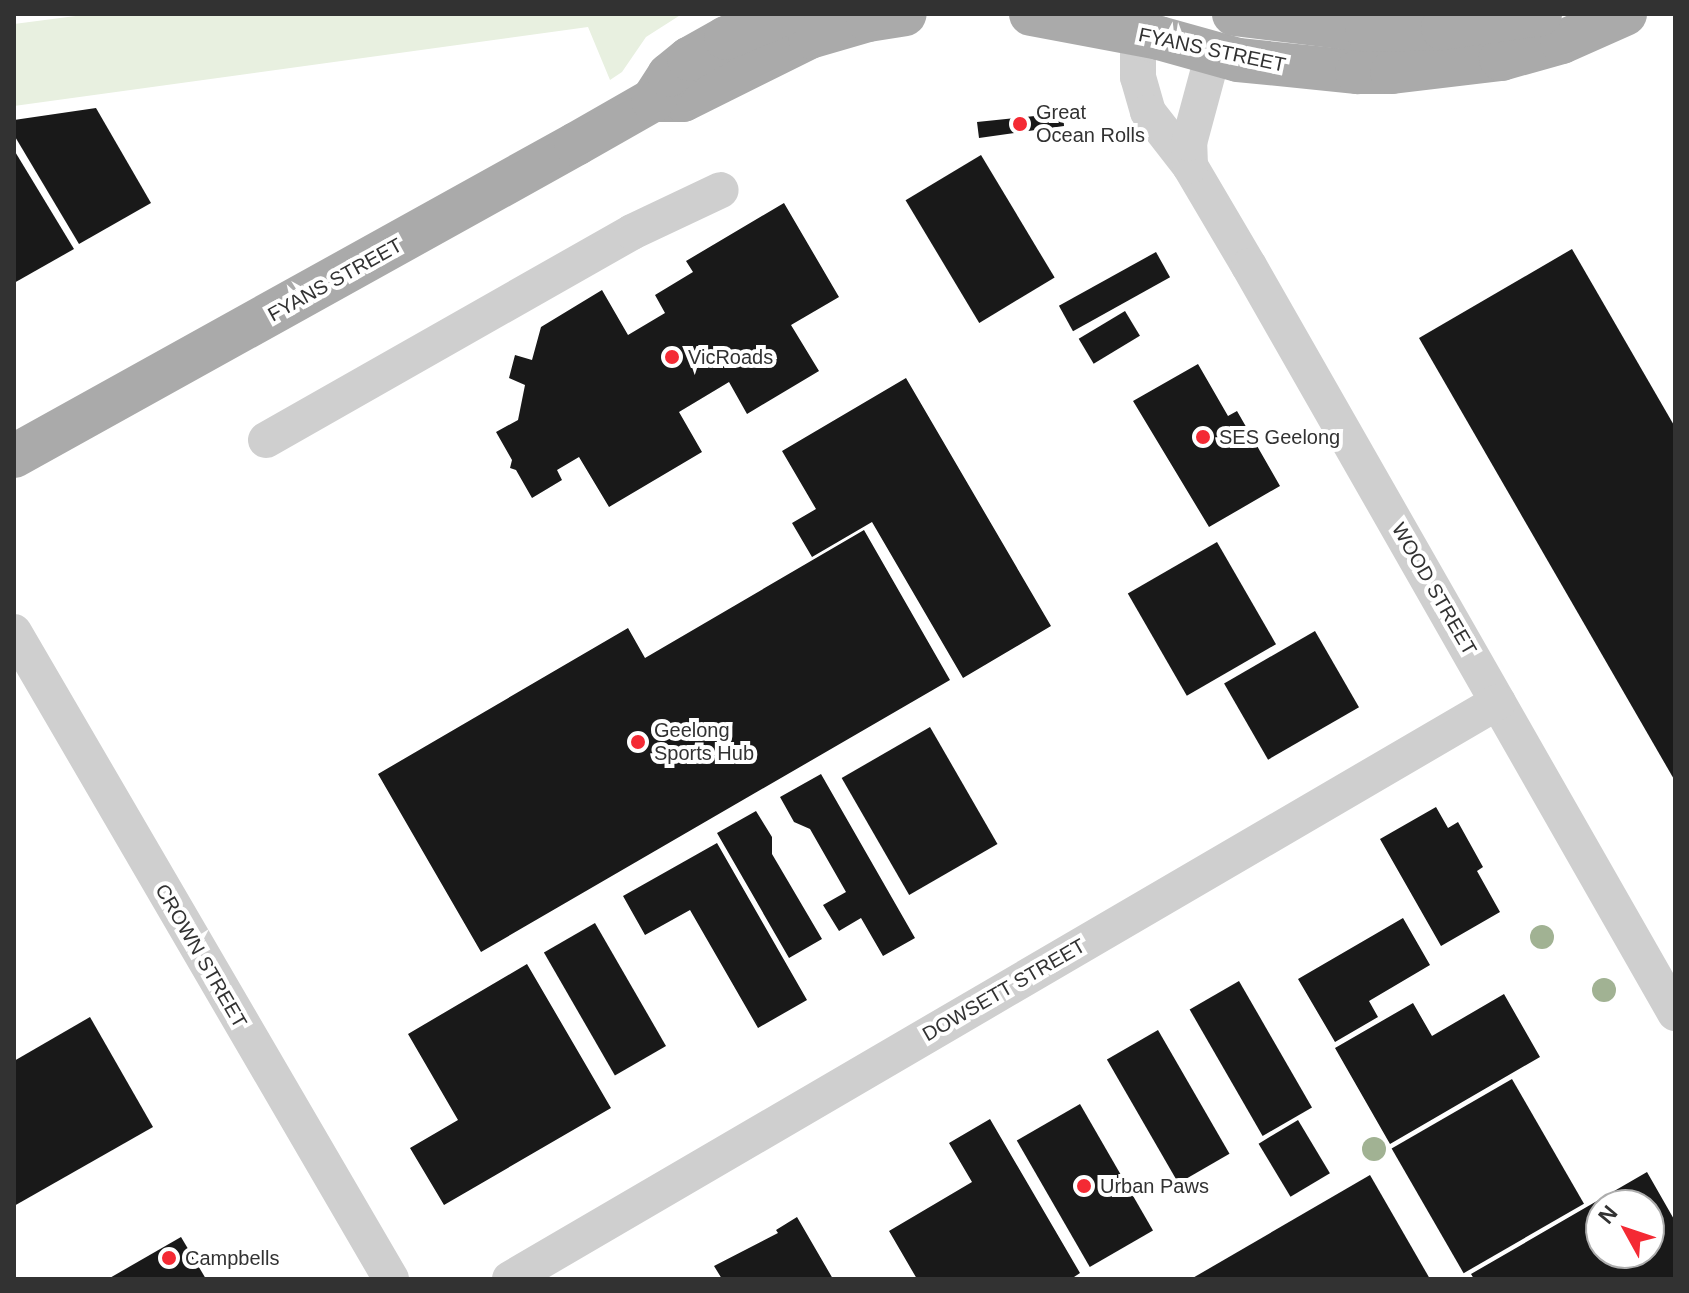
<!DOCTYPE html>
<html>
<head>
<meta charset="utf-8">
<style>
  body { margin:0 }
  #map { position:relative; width:1689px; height:1293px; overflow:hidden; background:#fff; font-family:Arial,sans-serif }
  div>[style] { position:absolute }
  .green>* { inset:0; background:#e8f0e0 }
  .building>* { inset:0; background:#191919; transform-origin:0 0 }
  .minor>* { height:36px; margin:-18px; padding:0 18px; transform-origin:18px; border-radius:18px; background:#cfcfcf }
  .major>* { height:44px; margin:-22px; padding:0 22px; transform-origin:22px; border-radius:22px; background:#aaa }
  .trees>* { width:24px; height:24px; margin:-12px; border-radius:50%; background:#a1b293 }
  .dots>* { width:22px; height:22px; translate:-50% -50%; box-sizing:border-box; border:4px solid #fff; border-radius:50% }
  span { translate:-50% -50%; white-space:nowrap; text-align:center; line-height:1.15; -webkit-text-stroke:8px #fff; paint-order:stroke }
  .street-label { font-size:20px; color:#323232 }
  .poi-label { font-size:20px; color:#323232 }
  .left { translate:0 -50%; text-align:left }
  .frame { position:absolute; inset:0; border:16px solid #323232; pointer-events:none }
  .north { position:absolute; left:1585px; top:1189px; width:80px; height:80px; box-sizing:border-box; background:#fff; border:2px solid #adadad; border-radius:50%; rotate:310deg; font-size:22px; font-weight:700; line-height:32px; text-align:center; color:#323232 }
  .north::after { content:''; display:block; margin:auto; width:28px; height:36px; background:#f42a34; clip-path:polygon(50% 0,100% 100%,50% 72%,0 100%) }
</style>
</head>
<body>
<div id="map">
  <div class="green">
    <i style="clip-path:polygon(91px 14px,682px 14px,646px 37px,622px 72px,610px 80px,588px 27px,14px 106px,14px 24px)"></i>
  </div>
  <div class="building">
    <i style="clip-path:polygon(96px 108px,151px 203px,79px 244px,14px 135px,14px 120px)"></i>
    <i style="clip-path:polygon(1063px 113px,1064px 126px,979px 138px,977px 122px)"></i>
    <i style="clip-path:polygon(14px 150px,74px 249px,14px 283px)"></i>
    <i style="left:981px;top:155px;width:143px;height:88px;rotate:59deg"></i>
    <i style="clip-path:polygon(784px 203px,839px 297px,791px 325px,819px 371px,747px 414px,729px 382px,679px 412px,702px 452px,609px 507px,579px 457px,557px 470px,562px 480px,532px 498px,516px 470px,510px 468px,512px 460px,496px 432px,518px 420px,525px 385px,509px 378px,515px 355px,532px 360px,541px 327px,602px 290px,628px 335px,665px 313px,655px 295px,693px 272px,686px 261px)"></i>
    <i style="clip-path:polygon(1572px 249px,1675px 427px,1675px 781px,1419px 338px)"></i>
    <i style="left:1156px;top:252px;width:29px;height:111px;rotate:61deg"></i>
    <i style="left:1125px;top:311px;width:29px;height:54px;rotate:59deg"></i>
    <i style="clip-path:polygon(1198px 364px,1228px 416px,1237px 411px,1280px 486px,1209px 527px,1133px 401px)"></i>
    <i style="clip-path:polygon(906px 378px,1051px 626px,963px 678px,872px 522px,812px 557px,792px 523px,816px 509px,782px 451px)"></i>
    <i style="clip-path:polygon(864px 530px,950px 680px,481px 952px,378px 774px,628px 628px,645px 658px)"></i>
    <i style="left:1217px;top:542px;width:118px;height:103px;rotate:60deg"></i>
    <i style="left:1315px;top:631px;width:88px;height:105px;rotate:60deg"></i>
    <i style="left:930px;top:727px;width:135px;height:102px;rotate:60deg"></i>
    <i style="clip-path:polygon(821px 774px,915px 938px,883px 956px,861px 918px,839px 931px,823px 905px,846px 892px,810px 829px,794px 822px,780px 797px)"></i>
    <i style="clip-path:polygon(1436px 807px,1448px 828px,1458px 822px,1483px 867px,1477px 871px,1500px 912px,1441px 946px,1380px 839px)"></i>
    <i style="clip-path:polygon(756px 811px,772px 837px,772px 854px,822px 939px,789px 958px,717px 833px)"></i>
    <i style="clip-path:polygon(717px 843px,807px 1000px,758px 1028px,690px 910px,645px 935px,623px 896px)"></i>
    <i style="clip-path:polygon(1403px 918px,1430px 965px,1369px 1001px,1378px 1017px,1335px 1042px,1298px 979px)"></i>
    <i style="left:595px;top:923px;width:142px;height:59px;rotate:60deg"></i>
    <i style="clip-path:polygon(527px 964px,611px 1108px,444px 1205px,410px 1148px,458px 1120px,408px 1034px)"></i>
    <i style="left:1239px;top:981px;width:146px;height:57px;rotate:60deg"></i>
    <i style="clip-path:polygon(1504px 994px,1540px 1057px,1390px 1144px,1335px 1048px,1413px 1003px,1432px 1036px)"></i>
    <i style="clip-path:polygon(90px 1017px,153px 1127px,14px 1206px,14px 1061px)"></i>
    <i style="left:1158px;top:1030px;width:143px;height:59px;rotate:60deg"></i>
    <i style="left:1512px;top:1079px;width:144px;height:139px;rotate:60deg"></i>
    <i style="left:1080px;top:1104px;width:146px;height:73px;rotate:60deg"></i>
    <i style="clip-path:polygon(990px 1119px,1080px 1273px,1071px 1279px,917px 1279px,889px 1231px,972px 1182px,949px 1143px)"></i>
    <i style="left:1298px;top:1120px;width:62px;height:46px;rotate:59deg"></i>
    <i style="clip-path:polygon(evenodd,1647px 1172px,1675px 1221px,1675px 1279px,1474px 1279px,1471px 1274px,1647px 1172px,1601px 1205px,1649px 1205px,1649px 1253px,1601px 1253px,1601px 1205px)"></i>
    <i style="clip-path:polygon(1370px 1175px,1430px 1279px,1191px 1279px)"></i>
    <i style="clip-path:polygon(797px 1217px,833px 1279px,722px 1279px,714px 1266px,778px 1233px,776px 1230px)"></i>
    <i style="clip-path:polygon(181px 1237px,206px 1279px,108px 1279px)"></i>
  </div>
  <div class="minor">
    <i style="left:1138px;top:35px;width:42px;rotate:90deg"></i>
    <i style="left:1138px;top:77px;width:36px;rotate:74deg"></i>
    <i style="left:1148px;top:112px;width:68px;rotate:52.1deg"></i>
    <i style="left:1190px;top:166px;width:116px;rotate:59.5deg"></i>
    <i style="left:1249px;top:266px;width:860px;rotate:60.3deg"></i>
    <i style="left:1190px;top:166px;width:23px;rotate:-92deg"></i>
    <i style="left:1189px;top:143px;width:92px;rotate:-74.9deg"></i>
    <i style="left:266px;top:440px;width:421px;rotate:-29.6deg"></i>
    <i style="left:632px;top:232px;width:98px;rotate:-25.3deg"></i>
    <i style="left:14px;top:632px;width:749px;rotate:59.77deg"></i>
    <i style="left:510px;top:1279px;width:1144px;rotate:-30.29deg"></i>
  </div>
  <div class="major">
    <i style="left:1031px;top:14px;width:130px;rotate:10.6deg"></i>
    <i style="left:1159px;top:38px;width:82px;rotate:15.6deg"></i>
    <i style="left:1238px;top:60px;width:120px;rotate:5.8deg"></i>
    <i style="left:1357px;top:72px;width:35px"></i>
    <i style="left:1392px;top:72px;width:110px;rotate:-6.8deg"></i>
    <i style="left:1501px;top:59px;width:63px;rotate:-15.6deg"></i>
    <i style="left:1562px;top:42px;width:69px;rotate:-24deg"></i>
    <i style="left:1234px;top:14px;width:134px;rotate:6.9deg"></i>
    <i style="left:1367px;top:30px;width:76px;rotate:-1.5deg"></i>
    <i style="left:1443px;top:28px;width:98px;rotate:-8.2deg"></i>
    <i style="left:653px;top:100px;width:30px"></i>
    <i style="left:683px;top:100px;width:142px;rotate:-26.4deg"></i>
    <i style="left:810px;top:37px;width:60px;rotate:-16.3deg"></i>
    <i style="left:868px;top:20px;width:37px;rotate:-9deg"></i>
    <i style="left:14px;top:456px;width:643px;rotate:-29.04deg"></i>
    <i style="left:576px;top:144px;width:89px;rotate:-29.7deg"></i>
    <i style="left:653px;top:100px;width:30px;rotate:-57deg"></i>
    <i style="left:669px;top:75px;width:26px;rotate:-39deg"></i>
    <i style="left:689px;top:59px;width:43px;rotate:-29.6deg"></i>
    <i style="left:726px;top:38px;width:62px;rotate:-22.8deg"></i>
  </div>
  <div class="trees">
    <i style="left:1542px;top:937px"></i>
    <i style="left:1604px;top:990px"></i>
    <i style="left:1374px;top:1149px"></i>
  </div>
  <div class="dots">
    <i style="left:1020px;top:124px;background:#f42a34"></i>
    <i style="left:672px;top:357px;background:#f42a34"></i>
    <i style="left:1203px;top:437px;background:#f42a34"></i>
    <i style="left:638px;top:742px;background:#f42a34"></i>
    <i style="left:1084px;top:1186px;background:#f42a34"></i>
    <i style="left:169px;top:1258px;background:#f42a34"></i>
  </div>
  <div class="street-label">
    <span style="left:1212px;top:50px;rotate:12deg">FYANS STREET</span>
    <span style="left:335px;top:280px;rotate:-29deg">FYANS STREET</span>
    <span style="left:1434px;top:589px;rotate:60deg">WOOD STREET</span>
    <span style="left:201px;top:956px;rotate:60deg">CROWN STREET</span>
    <span style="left:1004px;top:990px;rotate:-30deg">DOWSETT STREET</span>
  </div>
  <div class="poi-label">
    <span class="left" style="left:1036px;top:124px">Great<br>Ocean Rolls</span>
    <span class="left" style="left:688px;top:357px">VicRoads</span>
    <span class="left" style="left:1219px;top:437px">SES Geelong</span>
    <span class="left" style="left:654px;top:742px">Geelong<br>Sports Hub</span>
    <span class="left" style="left:1100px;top:1186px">Urban Paws</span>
    <span class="left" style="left:185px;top:1258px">Campbells</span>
  </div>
  <div class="frame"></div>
  <div class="north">N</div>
</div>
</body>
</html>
